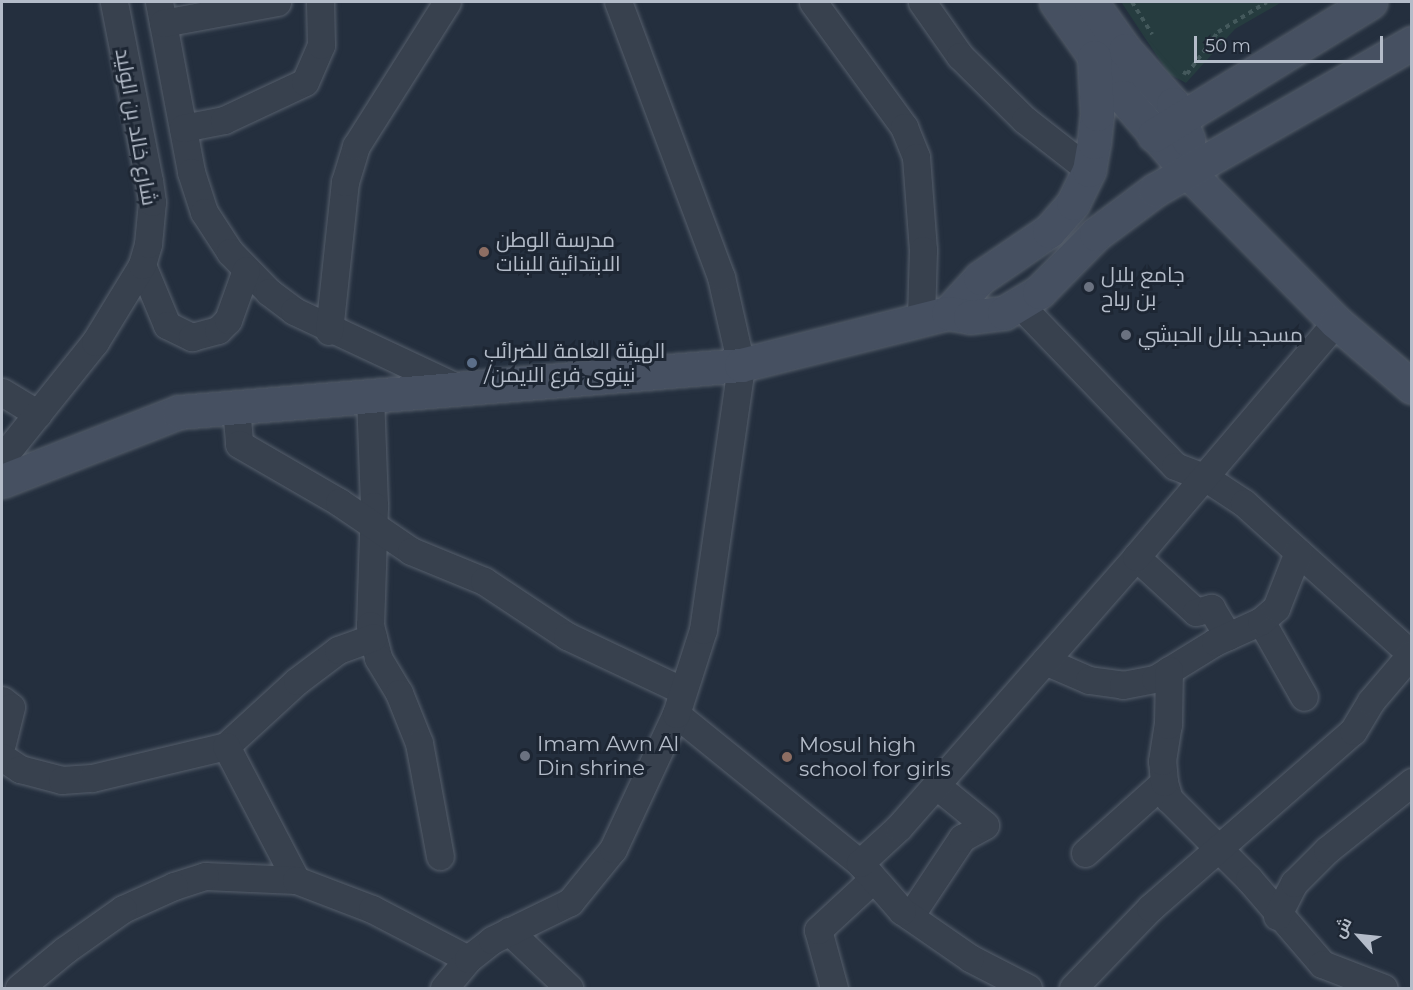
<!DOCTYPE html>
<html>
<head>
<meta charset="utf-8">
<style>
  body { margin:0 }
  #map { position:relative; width:1413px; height:990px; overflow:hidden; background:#242f3e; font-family:Montserrat,Cairo,sans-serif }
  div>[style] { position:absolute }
  .green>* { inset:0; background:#263c3f }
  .path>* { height:4px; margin-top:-2px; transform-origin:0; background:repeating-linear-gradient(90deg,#44595c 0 4.5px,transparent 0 9px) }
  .roads { filter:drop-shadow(0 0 2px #565f6c) drop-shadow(0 0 2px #565f6c) }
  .street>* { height:27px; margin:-13.5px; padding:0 13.5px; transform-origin:13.5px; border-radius:13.5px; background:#38414e }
  .secondary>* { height:33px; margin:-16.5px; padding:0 16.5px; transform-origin:16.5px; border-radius:16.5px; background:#465061 }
  .dots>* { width:16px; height:16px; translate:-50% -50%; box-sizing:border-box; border:3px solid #1d2633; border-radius:50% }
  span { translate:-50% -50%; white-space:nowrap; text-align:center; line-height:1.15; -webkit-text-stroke:6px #1d2633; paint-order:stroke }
  .street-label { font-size:21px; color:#b4bcc9 }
  .poi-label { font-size:21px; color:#b4bcc9 }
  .left { translate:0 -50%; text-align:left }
  .frame { position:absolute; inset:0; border:3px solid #b4bcc9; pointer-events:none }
  .north { position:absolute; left:1329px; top:906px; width:60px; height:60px; -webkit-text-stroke:4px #1d2633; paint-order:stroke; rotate:297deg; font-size:16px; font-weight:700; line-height:24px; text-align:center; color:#b4bcc9 }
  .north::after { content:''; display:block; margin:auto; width:21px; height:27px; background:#b4bcc9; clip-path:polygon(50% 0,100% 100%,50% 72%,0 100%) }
  .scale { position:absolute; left:1194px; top:36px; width:189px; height:27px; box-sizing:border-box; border:3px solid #b4bcc9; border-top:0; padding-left:8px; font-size:18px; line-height:21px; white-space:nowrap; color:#b4bcc9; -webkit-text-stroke:4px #1d2633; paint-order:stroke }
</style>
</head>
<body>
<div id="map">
  <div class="green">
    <i style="clip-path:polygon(1121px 2px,1282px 2px,1235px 29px,1186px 83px,1169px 74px)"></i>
  </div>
  <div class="path">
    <i style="left:1132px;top:2px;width:38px;rotate:58deg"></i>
    <i style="left:1183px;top:72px;width:4px;rotate:27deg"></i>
    <i style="left:1187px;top:74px;width:52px;rotate:-53.6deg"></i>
    <i style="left:1218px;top:32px;width:57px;rotate:-31.5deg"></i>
  </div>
  <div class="roads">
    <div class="street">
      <i style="left:159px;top:2px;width:173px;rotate:79.3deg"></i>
      <i style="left:191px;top:172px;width:42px;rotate:72deg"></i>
      <i style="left:204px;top:212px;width:48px;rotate:57deg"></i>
      <i style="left:230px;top:252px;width:56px;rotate:45.7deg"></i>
      <i style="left:269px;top:292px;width:31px;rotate:37deg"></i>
      <i style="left:294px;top:311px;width:179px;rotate:25.1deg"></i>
      <i style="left:813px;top:2px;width:155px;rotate:53.9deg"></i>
      <i style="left:904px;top:127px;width:32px;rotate:68deg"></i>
      <i style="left:916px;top:157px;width:93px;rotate:85.7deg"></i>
      <i style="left:923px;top:250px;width:69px;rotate:91.7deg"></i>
      <i style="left:922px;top:2px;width:66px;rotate:54.9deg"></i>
      <i style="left:960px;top:56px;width:91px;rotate:44.6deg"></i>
      <i style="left:1025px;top:120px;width:81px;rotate:38deg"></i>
      <i style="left:163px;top:23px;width:116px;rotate:-10.4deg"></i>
      <i style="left:183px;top:128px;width:42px;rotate:-11deg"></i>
      <i style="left:224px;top:120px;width:89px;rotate:-25.1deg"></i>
      <i style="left:305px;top:82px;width:40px;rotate:-66.6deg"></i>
      <i style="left:321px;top:45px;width:43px;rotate:-91.3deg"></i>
      <i style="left:142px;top:265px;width:65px;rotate:67.4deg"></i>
      <i style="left:167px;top:325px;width:28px;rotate:26deg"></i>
      <i style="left:192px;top:337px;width:27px;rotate:-15deg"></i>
      <i style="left:218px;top:330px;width:14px;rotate:-45deg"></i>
      <i style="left:228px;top:320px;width:53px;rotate:-70.2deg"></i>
      <i style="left:1020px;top:305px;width:223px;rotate:46.1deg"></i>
      <i style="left:1175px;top:466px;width:33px;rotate:21deg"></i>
      <i style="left:1206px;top:478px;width:45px;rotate:33.3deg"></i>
      <i style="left:1244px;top:503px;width:227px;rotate:42.1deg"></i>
      <i style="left:329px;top:331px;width:150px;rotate:-83.9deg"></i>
      <i style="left:345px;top:182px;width:38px;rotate:-73deg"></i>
      <i style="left:356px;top:146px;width:170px;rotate:-57.7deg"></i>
      <i style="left:2px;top:392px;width:42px;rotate:31.4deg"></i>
      <i style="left:370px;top:395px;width:111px;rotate:87.9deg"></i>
      <i style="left:374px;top:506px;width:119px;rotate:91.9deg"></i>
      <i style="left:370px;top:625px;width:34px;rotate:76deg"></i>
      <i style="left:378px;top:658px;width:41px;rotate:59deg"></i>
      <i style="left:399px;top:693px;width:54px;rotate:68.2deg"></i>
      <i style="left:419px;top:743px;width:115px;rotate:79.5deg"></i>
      <i style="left:236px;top:407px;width:37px;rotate:85deg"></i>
      <i style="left:239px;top:444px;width:116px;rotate:30.1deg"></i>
      <i style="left:339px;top:502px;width:87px;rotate:34.2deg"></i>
      <i style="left:411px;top:551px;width:79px;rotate:22.3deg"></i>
      <i style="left:484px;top:581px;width:100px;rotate:33.5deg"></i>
      <i style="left:567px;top:636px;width:126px;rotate:25.3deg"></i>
      <i style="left:2px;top:458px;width:149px;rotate:-51.3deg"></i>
      <i style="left:95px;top:342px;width:90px;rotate:-58.6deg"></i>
      <i style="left:142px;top:265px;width:22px;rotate:-74deg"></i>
      <i style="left:148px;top:244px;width:42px;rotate:-84.6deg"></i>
      <i style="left:152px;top:202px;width:21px;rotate:-98deg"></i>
      <i style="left:149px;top:181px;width:182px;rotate:-101.1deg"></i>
      <i style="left:1136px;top:557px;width:81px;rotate:42.5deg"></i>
      <i style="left:1196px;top:612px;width:16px;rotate:-15deg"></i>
      <i style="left:1211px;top:608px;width:33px;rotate:59deg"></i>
      <i style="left:1261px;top:621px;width:87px;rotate:60.5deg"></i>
      <i style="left:1045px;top:661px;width:48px;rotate:23.4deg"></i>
      <i style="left:1089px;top:680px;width:34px;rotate:8deg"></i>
      <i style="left:1123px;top:685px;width:33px;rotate:-11deg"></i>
      <i style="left:1155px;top:679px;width:70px;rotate:-31.7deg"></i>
      <i style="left:1215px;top:642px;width:51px;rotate:-24.5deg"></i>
      <i style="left:1261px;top:621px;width:20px;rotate:-41deg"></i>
      <i style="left:1276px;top:608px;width:60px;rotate:-68.6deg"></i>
      <i style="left:2px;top:700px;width:11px;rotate:38deg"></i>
      <i style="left:11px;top:707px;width:37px;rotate:104deg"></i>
      <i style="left:676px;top:714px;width:237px;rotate:39deg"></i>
      <i style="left:226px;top:746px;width:96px;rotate:-42.5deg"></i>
      <i style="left:297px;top:681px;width:51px;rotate:-37.1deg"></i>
      <i style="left:338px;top:650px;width:37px;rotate:-20deg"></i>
      <i style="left:2px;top:757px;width:22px;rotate:34deg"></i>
      <i style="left:20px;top:769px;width:43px;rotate:14.7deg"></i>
      <i style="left:62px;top:780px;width:30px;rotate:-4deg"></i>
      <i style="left:92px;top:778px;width:138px;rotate:-13.4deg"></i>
      <i style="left:226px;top:746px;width:151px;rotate:62.4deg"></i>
      <i style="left:296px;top:880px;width:91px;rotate:-177.5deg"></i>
      <i style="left:205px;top:876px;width:33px;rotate:162deg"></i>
      <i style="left:174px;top:886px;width:56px;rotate:155.7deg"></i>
      <i style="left:123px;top:909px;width:71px;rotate:144.7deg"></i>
      <i style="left:65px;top:950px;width:60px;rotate:140.4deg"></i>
      <i style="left:1164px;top:782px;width:18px;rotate:74deg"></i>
      <i style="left:1169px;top:799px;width:113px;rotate:45deg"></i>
      <i style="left:1249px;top:879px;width:112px;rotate:49.3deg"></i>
      <i style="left:1322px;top:964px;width:66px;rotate:21.2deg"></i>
      <i style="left:1085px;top:853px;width:106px;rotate:-41.9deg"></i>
      <i style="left:1164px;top:782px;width:21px;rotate:-95deg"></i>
      <i style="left:1162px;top:761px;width:36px;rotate:-81deg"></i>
      <i style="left:1168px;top:725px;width:55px;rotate:-89deg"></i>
      <i style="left:296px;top:880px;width:81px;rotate:20.9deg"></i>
      <i style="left:372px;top:909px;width:108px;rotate:27.5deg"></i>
      <i style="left:910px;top:916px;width:94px;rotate:-56.3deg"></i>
      <i style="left:962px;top:838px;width:26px;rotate:-29deg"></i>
      <i style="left:985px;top:825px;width:63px;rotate:-140.8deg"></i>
      <i style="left:1277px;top:916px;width:37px;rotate:-63deg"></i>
      <i style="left:1294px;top:883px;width:47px;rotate:-45deg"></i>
      <i style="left:1327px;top:850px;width:109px;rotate:-38.7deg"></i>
      <i style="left:509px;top:931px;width:83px;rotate:43.5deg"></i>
      <i style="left:444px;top:988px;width:38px;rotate:-50deg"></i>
      <i style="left:468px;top:959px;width:31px;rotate:-38deg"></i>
      <i style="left:492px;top:940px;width:87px;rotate:-26deg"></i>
      <i style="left:570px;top:902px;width:68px;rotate:-50.9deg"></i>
      <i style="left:613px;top:849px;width:149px;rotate:-65deg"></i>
      <i style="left:676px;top:714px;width:88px;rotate:-72.2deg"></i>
      <i style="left:703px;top:630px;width:268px;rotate:-81.8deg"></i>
      <i style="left:741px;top:365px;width:90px;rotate:-102.8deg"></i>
      <i style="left:721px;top:277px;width:294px;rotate:-110.5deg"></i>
      <i style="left:834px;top:988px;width:60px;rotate:-105.4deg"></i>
      <i style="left:818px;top:930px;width:74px;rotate:-42.8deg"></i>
      <i style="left:1028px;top:988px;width:65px;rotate:-152.7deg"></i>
      <i style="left:970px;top:958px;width:83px;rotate:-145.3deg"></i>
      <i style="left:902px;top:911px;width:64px;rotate:-131.2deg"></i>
      <i style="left:860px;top:863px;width:53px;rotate:-42.7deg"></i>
      <i style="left:899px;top:827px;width:359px;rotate:-48.7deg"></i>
      <i style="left:1136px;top:557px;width:309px;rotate:-49.6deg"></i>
      <i style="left:1073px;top:988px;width:111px;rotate:-46.1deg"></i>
      <i style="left:1150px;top:908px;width:269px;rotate:-41.1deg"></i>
      <i style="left:1353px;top:731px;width:35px;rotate:-59deg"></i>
      <i style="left:1371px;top:701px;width:62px;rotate:-49.6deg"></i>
    </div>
    <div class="secondary">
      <i style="left:1056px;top:2px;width:116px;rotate:54.8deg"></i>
      <i style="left:1123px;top:97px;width:98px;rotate:49.1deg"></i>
      <i style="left:1187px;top:171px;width:212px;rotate:45.4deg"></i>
      <i style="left:1336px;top:322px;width:100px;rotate:40.5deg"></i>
      <i style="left:1091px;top:2px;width:59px;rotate:54.7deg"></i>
      <i style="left:1125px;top:50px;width:72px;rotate:48.4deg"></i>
      <i style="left:1173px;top:104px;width:39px;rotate:67deg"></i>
      <i style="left:1154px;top:135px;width:254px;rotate:-31.6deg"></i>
      <i style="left:948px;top:313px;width:47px;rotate:-47.6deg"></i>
      <i style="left:980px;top:278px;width:83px;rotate:-34.3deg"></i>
      <i style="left:1049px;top:231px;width:37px;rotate:-49deg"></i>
      <i style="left:1073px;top:203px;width:37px;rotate:-64deg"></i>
      <i style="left:1089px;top:170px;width:28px;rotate:-80deg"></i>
      <i style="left:1094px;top:142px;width:28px;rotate:-84deg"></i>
      <i style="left:1097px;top:114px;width:57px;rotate:-93deg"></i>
      <i style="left:2px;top:481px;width:190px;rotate:-21.3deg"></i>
      <i style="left:179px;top:412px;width:564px;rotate:-4.78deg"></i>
      <i style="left:741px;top:365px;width:213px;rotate:-14.1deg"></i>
      <i style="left:948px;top:313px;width:22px;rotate:10deg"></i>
      <i style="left:970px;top:317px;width:34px;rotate:-7deg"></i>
      <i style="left:1004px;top:313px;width:41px;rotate:-31deg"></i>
      <i style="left:1039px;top:292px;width:81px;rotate:-45.5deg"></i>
      <i style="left:1096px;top:234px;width:74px;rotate:-36.7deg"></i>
      <i style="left:1155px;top:190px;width:296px;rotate:-29.8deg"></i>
    </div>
  </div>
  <div class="dots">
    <i style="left:484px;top:252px;background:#8d6e63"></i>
    <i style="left:1089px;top:287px;background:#6b7280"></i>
    <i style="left:1126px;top:335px;background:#6b7280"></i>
    <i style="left:472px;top:363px;background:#5c6f8a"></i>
    <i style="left:525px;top:756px;background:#6b7280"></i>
    <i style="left:787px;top:757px;background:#8d6e63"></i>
  </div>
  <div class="street-label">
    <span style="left:136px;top:127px;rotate:80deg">شارع خالد بن الوليد</span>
  </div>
  <div class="poi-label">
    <span class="left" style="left:496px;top:252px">مدرسة الوطن<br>الابتدائية للبنات</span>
    <span class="left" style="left:1101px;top:287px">جامع بلال<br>بن رباح</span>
    <span class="left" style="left:1138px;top:335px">مسجد بلال الحبشي</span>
    <span class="left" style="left:484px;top:363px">الهيئة العامة للضرائب<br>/نينوى فرع الايمن</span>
    <span class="left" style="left:537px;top:756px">Imam Awn Al<br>Din shrine</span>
    <span class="left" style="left:799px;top:757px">Mosul high<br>school for girls</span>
  </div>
  <div class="frame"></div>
  <div class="north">ش</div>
  <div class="scale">50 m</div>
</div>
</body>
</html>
